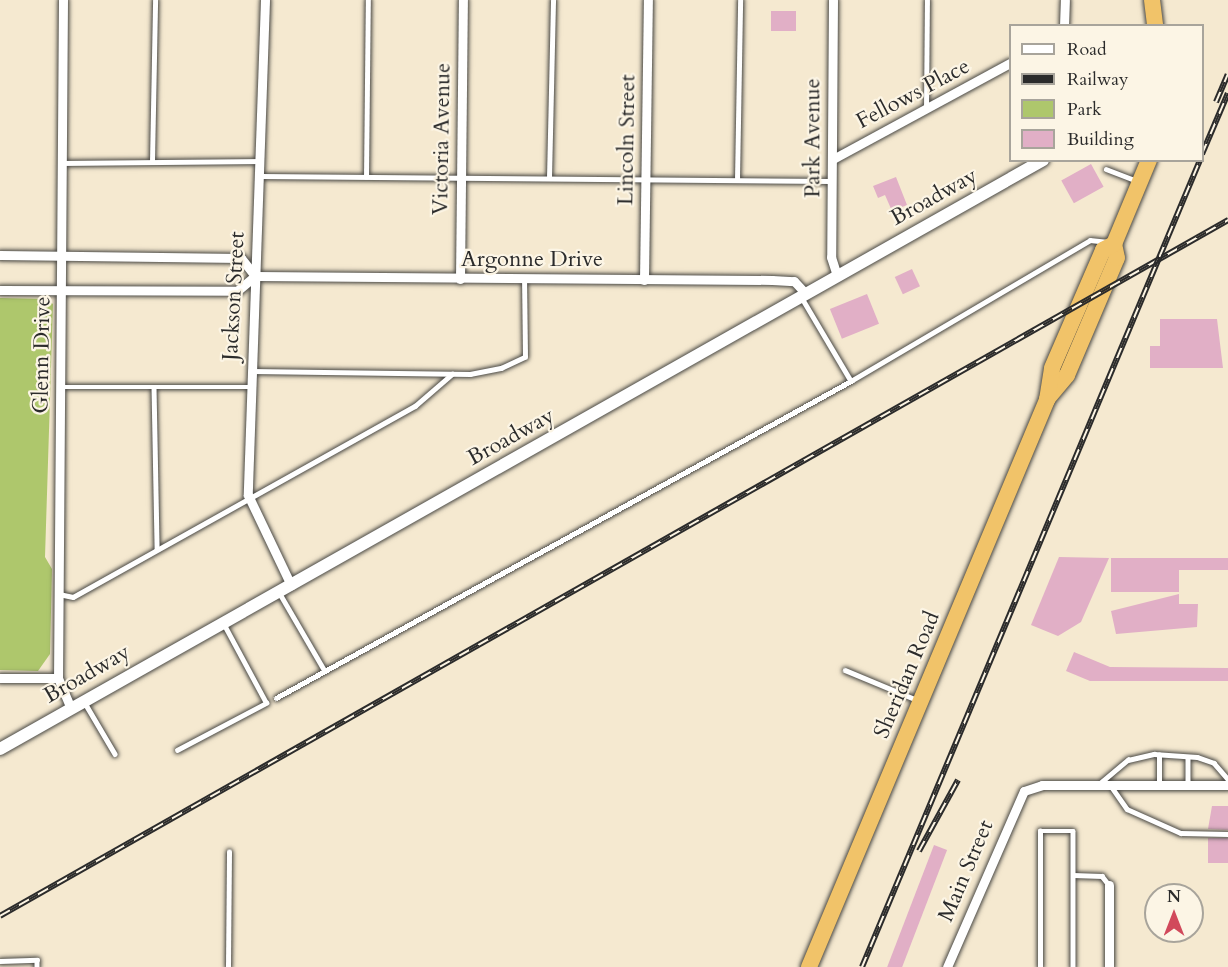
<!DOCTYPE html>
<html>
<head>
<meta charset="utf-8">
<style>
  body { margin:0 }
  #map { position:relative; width:1228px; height:967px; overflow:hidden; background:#f5e9d0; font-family:Cardo,serif }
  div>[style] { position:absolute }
  .green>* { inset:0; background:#aec76c }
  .building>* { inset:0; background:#e1afc6; transform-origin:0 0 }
  .roads { filter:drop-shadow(0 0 2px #494844) drop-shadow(0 0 2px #494844) }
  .service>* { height:4.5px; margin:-2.25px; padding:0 2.25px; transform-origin:2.25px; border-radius:2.25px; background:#fff }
  .minor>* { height:9px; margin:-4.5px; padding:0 4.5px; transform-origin:4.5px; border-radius:4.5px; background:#fff }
  .tertiary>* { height:12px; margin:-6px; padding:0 6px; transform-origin:6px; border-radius:6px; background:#fff }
  .trunk>* { height:16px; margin:-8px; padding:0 8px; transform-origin:8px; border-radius:8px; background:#f1c369 }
  .rail>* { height:6px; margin-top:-3px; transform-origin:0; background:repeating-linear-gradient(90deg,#fcf5e5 0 11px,#2b2b2b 0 22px); box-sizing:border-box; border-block:2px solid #2b2b2b }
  span { translate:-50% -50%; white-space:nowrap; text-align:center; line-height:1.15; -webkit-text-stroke:4.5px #fcf5e5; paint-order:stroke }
  .street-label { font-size:22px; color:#2b2b2b }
  .legend { position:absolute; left:1009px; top:24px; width:195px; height:138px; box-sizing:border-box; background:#fcf5e5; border:2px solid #a8a49b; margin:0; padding:8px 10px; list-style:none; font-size:18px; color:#2b2b2b }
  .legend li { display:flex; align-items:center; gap:12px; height:30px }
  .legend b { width:30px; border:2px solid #a8a49b }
  .north { position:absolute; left:1144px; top:883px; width:60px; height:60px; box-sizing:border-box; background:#fcf5e5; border:2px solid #a8a49b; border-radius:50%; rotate:0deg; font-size:16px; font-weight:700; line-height:24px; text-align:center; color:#2b2b2b }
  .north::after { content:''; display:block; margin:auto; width:21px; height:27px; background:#d1495b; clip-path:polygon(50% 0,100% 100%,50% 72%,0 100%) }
</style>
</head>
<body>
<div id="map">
  <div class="green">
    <i style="clip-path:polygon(0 298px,47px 299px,53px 304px,45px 557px,52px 569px,50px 654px,38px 671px,0 670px)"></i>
  </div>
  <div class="building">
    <i style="left:771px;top:11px;width:25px;height:20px"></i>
    <i style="left:1091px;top:164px;width:26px;height:34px;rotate:61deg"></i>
    <i style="clip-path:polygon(896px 177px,907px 205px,892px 211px,885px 195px,878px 198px,873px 186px)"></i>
    <i style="left:912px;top:269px;width:19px;height:19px;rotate:65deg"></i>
    <i style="left:867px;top:294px;width:32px;height:40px;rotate:68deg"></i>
    <i style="clip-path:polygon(1160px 319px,1217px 319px,1223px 368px,1150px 368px,1150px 346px,1160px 346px)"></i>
    <i style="clip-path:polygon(1059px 557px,1109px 558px,1081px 622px,1058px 636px,1031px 625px)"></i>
    <i style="clip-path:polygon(1111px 558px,1228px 558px,1228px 570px,1179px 570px,1179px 592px,1111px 592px)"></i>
    <i style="clip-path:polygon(1179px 594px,1179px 604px,1198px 604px,1197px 627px,1116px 634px,1111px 611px)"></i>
    <i style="clip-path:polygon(1074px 652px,1110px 667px,1228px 668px,1228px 681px,1090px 681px,1066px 671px)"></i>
    <i style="clip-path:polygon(1212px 806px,1228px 806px,1228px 830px,1208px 829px)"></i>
    <i style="left:1208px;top:838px;width:20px;height:25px"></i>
    <i style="left:934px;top:845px;width:14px;height:133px;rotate:21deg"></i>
  </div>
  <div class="roads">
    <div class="service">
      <i style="left:926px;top:109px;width:109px;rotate:-89.5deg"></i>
      <i style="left:152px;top:162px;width:162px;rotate:-88.9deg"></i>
      <i style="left:63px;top:163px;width:198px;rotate:-0.6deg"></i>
      <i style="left:1106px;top:169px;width:33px;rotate:21deg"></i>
      <i style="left:261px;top:176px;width:570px;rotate:0.5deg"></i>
      <i style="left:366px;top:177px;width:177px;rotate:-89.4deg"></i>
      <i style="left:549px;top:178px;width:178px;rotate:-88.7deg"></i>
      <i style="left:737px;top:180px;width:180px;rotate:-89deg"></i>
      <i style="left:802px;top:298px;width:96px;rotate:59.4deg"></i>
      <i style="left:252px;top:371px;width:218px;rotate:0.8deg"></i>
      <i style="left:470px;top:374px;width:32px;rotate:-11deg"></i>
      <i style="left:501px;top:368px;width:26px;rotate:-25deg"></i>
      <i style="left:525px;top:357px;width:77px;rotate:-90.7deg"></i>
      <i style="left:61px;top:387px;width:188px"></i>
      <i style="left:154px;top:387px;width:162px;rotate:88.9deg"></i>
      <i style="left:279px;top:592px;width:91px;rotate:59.8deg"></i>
      <i style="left:59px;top:594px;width:14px;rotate:12deg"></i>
      <i style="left:73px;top:597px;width:392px;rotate:-29.2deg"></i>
      <i style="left:415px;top:406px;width:49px;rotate:-40.9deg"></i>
      <i style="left:845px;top:670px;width:78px;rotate:22.6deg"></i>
      <i style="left:276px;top:698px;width:657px;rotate:-28.87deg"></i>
      <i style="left:851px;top:381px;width:277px;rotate:-30.5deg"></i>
      <i style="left:1090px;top:240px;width:18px;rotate:6deg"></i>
      <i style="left:85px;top:703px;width:59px;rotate:59.5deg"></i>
      <i style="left:177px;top:750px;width:101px;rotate:-27.8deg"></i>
      <i style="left:266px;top:703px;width:91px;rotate:-118.3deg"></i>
      <i style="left:1188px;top:757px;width:28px;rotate:90deg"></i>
      <i style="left:1099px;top:784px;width:38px;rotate:-40deg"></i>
      <i style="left:1128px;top:760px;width:27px;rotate:-13deg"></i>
      <i style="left:1154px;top:754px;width:43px;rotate:4deg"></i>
      <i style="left:1197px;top:757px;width:18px;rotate:19deg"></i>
      <i style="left:1214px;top:763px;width:21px;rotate:49deg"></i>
      <i style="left:1159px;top:785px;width:30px;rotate:-90deg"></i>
      <i style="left:1111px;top:786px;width:28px;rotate:55deg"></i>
      <i style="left:1127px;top:809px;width:59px;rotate:24deg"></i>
      <i style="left:1181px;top:833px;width:47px;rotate:1.2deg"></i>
      <i style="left:1073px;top:875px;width:29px;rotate:2deg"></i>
      <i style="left:1102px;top:876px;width:11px;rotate:52deg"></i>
      <i style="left:0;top:961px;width:37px;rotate:-2deg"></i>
      <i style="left:37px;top:960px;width:7px;rotate:90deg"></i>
      <i style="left:228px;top:967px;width:115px;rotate:-89.5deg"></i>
      <i style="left:1040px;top:967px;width:136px;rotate:-90deg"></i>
      <i style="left:1040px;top:831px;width:33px"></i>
      <i style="left:1073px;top:831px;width:136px;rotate:90deg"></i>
    </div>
    <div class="minor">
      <i style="left:63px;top:0;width:678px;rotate:90.42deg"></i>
      <i style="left:58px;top:678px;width:33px;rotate:67deg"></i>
      <i style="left:265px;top:0;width:495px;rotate:92deg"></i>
      <i style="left:248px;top:495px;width:100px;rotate:64.5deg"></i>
      <i style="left:833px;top:0;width:257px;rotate:90.4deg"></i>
      <i style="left:831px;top:257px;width:19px;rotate:72deg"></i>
      <i style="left:1064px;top:26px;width:26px;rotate:-88deg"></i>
      <i style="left:833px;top:159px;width:201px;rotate:-28.5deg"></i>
      <i style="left:0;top:255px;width:241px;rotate:0.7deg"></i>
      <i style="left:241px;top:258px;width:23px;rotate:52deg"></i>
      <i style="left:460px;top:279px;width:279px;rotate:-89.4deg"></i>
      <i style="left:644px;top:280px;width:280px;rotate:-89.2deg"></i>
      <i style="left:0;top:290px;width:237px;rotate:0.2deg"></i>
      <i style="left:237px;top:291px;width:23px;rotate:-40deg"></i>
      <i style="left:255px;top:276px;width:517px;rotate:0.44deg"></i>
      <i style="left:772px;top:280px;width:22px;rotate:3deg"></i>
      <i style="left:794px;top:281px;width:16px;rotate:47deg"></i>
      <i style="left:0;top:678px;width:58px"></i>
      <i style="left:947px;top:967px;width:192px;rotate:-66.4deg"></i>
      <i style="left:1024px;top:791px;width:19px;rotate:-18deg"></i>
      <i style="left:1042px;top:785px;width:186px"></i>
      <i style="left:1109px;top:967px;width:82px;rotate:-90deg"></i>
    </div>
    <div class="tertiary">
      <i style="left:0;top:749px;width:1198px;rotate:-29.45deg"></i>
    </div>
    <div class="trunk">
      <i style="left:1152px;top:0;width:26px;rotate:83deg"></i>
      <i style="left:1047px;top:399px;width:31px;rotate:-50deg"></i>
      <i style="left:1067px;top:375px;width:127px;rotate:-66.9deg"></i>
      <i style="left:1117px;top:258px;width:14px;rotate:-102deg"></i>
      <i style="left:1114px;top:244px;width:91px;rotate:-67.4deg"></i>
      <i style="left:809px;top:967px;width:615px;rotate:-67.23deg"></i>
      <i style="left:1047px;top:400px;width:32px;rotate:-81deg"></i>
      <i style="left:1052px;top:368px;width:129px;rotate:-66.6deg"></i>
      <i style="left:1103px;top:250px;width:13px;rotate:-29deg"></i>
    </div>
  </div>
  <div class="rail">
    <i style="left:1216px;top:102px;width:30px;rotate:-67deg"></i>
    <i style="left:1202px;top:154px;width:66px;rotate:-66.9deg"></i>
    <i style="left:919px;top:851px;width:81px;rotate:-61.2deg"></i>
    <i style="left:0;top:916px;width:1412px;rotate:-29.54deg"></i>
    <i style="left:862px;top:967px;width:875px;rotate:-67.27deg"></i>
  </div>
  <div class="street-label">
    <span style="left:913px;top:94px;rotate:-28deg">Fellows Place</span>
    <span style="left:813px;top:138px;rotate:-90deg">Park Avenue</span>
    <span style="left:442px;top:139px;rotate:-89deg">Victoria Avenue</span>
    <span style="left:627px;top:140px;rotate:-89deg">Lincoln Street</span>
    <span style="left:934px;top:197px;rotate:-29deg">Broadway</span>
    <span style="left:532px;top:260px">Argonne Drive</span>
    <span style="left:234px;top:296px;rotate:-87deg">Jackson Street</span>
    <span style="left:42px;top:355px;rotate:-89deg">Glenn Drive</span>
    <span style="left:511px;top:437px;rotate:-29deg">Broadway</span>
    <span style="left:87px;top:674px;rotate:-30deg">Broadway</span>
    <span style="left:907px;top:675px;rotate:-67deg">Sheridan Road</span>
    <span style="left:966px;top:871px;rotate:-67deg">Main Street</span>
  </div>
  <ul class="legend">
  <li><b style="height:8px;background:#fff"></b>Road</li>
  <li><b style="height:8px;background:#2b2b2b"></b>Railway</li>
  <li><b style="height:16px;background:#aec76c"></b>Park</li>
  <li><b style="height:16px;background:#e1afc6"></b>Building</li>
  </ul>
  <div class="north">N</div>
</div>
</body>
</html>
